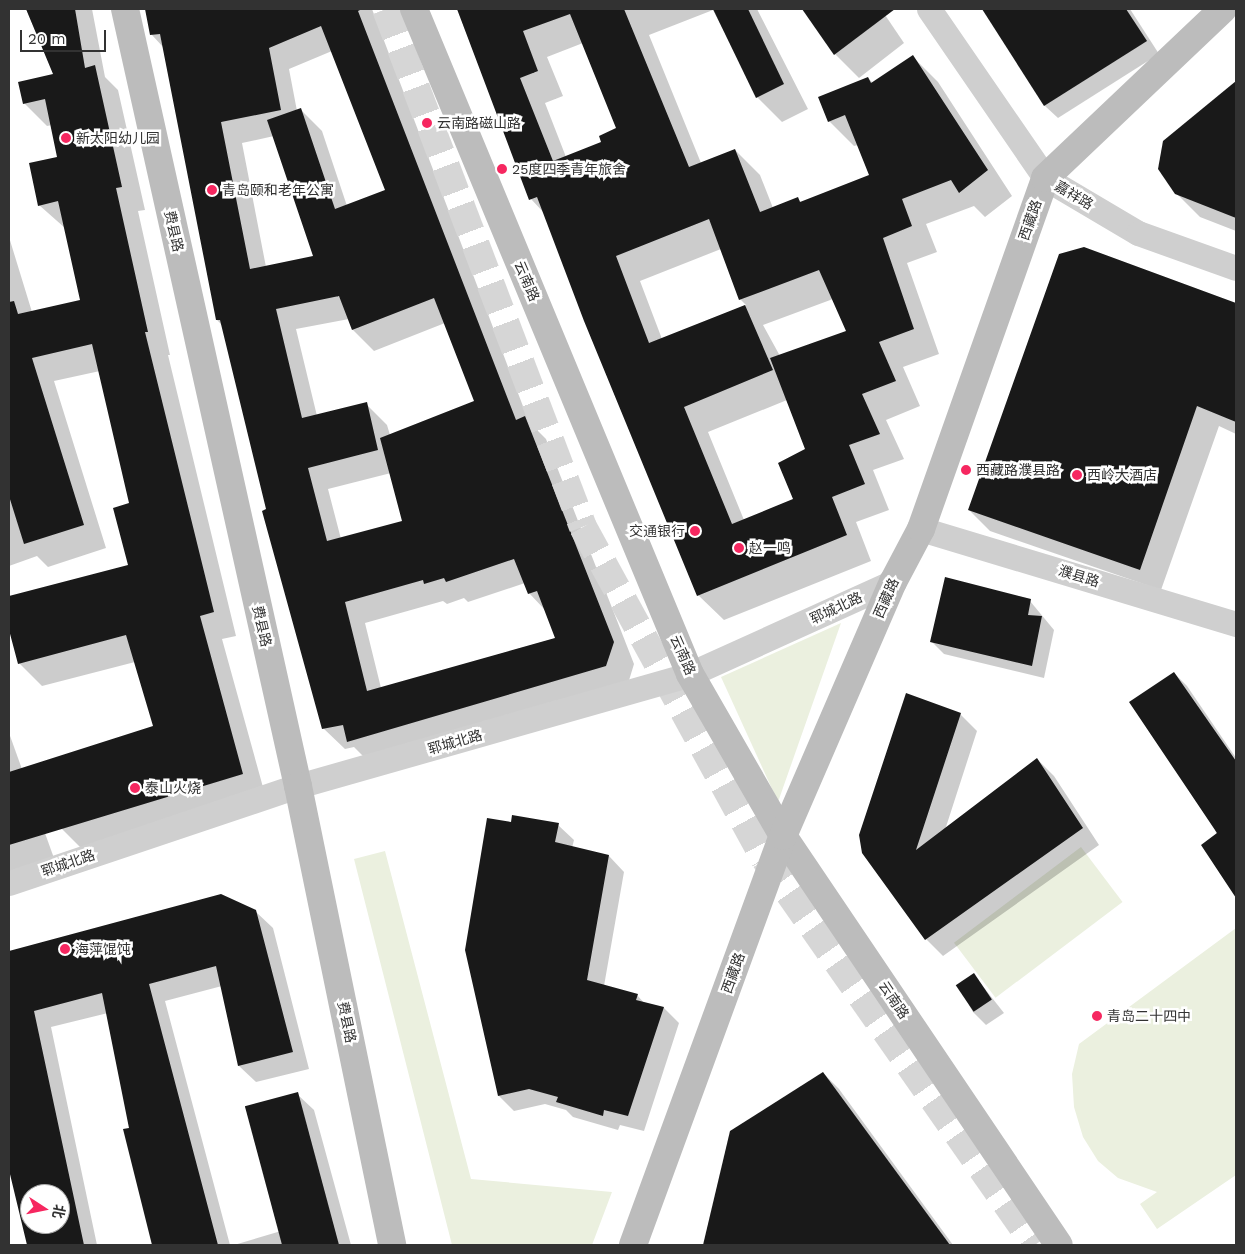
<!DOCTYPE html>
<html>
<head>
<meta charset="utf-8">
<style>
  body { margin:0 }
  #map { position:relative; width:1245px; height:1254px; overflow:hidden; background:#fff; font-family:"Work Sans","Noto Sans SC",sans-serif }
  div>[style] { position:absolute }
  .green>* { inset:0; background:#ebf0df; transform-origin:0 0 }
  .shadow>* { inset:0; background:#0003 }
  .building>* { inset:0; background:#191919; transform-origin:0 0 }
  .highway-tunnel>* { height:28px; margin-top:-14px; transform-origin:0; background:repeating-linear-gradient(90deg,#d6d6d6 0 28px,transparent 0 42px) }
  .street>* { height:25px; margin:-12.5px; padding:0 12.5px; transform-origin:12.5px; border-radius:12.5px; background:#cfcfcf }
  .secondary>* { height:28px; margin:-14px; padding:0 14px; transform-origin:14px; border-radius:14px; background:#bcbcbc }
  .dots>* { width:14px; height:14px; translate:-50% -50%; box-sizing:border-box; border:2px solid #fff; border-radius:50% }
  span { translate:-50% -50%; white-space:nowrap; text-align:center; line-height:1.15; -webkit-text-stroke:5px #fff; paint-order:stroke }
  .poi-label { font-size:14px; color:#323232 }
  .left { translate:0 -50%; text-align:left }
  .right { translate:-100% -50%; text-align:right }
  .street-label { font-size:14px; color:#323232 }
  .frame { position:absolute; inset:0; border:10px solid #323232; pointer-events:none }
  .north { position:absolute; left:20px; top:1184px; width:50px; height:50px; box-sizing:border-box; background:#fff; border:1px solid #adadad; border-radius:50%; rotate:101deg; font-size:14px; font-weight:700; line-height:20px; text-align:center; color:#323232 }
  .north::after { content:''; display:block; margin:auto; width:18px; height:22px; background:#f62760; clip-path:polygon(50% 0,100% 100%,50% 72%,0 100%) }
  .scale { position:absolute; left:20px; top:30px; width:86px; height:22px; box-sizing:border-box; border:2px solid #323232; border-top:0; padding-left:6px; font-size:15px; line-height:18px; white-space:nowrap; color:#323232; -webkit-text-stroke:4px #fff; paint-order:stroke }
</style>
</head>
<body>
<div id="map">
  <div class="green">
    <i style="clip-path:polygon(841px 623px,778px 802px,721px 677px)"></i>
    <i style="left:1081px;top:847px;width:69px;height:159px;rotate:53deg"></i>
    <i style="clip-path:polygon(385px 851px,471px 1179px,612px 1192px,592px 1245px,452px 1245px,354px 859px)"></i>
    <i style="clip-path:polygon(1236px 928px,1236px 1175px,1157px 1229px,1140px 1204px,1157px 1192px,1118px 1178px,1098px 1161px,1083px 1137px,1074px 1107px,1072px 1074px,1079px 1044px)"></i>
  </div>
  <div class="shadow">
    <i style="clip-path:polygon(26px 9px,92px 9px,105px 77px,118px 90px,145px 210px,138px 211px,170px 355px,168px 355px,236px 636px,222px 639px,266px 798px,85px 852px,62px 829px,154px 727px,135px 662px,42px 686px,19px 663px,9px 625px,9px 597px,129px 566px,131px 504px,100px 371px,54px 381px,106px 548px,48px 567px,37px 556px,9px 566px,9px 237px,32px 312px,82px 301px,65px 228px,39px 205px,59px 158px,52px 125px,47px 126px,24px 103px,54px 75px)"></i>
    <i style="clip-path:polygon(evenodd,146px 9px,372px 9px,529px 422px,546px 439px,634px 664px,627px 687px,369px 762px,354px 747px,345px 749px,323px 728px,223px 326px,217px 320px,163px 47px,152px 35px,146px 9px,332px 51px,387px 191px,347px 206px,322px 131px,301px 110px,297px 111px,289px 69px,332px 51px,146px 9px,274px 136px,315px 257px,266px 267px,242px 143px,274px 136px,146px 9px,349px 319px,353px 330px,374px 351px,445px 323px,476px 402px,390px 435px,387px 425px,366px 404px,317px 416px,296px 329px,349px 319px,146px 9px,391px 473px,404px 522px,341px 539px,328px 489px,391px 473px,146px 9px,525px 583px,529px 593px,545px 610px,556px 638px,381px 688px,365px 623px,443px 601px,447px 604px,464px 598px,468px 602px,525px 583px)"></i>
    <i style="clip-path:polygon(evenodd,457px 9px,757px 9px,808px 109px,782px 122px,757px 97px,713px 10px,649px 35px,701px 163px,735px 150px,760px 175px,773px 208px,798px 199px,802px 203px,870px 176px,858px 145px,854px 146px,829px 121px,868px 78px,873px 83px,913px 57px,938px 82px,1012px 196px,985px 217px,974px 206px,926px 224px,937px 252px,907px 263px,939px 354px,903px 367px,920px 406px,886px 420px,904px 459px,873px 470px,889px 510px,856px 522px,871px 561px,724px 620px,698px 595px,545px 214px,531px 199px,457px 9px,583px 43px,618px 129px,603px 142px,566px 157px,545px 103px,563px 96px,547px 57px,583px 43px,457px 9px,721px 249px,740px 299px,746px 305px,662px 339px,640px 281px,721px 249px,457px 9px,833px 299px,848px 332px,780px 356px,763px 325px,833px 299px,457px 9px,787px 400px,807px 450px,794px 499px,744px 520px,708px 432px,787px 400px)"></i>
    <i style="clip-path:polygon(804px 9px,881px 9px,904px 43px,859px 78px,835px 54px)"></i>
    <i style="clip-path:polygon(984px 9px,1130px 9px,1159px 54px,1058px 118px,1045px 106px)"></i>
    <i style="clip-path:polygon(1228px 89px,1236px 98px,1236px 231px,1200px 217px,1176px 193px)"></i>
    <i style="clip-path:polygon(1233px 303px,1236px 306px,1236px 434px,1219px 426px,1161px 590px,990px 531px,969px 510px)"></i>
    <i style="clip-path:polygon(1030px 601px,1054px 630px,1044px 678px,944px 654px,931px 641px)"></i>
    <i style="clip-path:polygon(1174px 673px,1187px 686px,1236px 758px,1236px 893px,1230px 886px)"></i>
    <i style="clip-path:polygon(960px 714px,977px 731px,945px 830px,1037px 759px,1054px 776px,1099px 845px,943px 956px,926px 939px,863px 853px)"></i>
    <i style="clip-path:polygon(9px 733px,55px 861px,9px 875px)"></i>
    <i style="clip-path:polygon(512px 823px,558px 825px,574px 840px,572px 848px,609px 856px,624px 872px,604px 986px,637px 995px,645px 1004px,664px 1008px,679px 1023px,644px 1131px,620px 1125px,618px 1130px,573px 1117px,566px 1110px,545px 1104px,514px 1111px,499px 1096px)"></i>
    <i style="clip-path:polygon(evenodd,221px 895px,255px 911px,273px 928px,309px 1069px,256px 1082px,239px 1066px,222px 986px,165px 1001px,230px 1245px,153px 1245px,125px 1130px,130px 1129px,108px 1013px,51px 1027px,97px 1245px,29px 1245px,9px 1162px,9px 952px,221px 895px,30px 1194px,60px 1194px,60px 1224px,30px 1224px,30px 1194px)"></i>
    <i style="clip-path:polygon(974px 975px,1004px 1013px,986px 1025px,973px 1012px,958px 986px)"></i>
    <i style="clip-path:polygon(823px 1073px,839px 1089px,953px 1245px,705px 1245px,731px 1131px)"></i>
    <i style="clip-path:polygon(297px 1094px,314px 1110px,351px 1245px,234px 1245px,281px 1231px)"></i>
  </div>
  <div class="building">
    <i style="clip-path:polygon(26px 9px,75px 9px,85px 68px,95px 65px,122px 187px,116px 188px,148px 332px,145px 332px,214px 612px,200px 616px,243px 774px,9px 845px,9px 772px,153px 726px,126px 635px,18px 664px,9px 630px,9px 596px,128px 565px,113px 508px,129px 503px,92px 344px,32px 358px,84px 525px,24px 544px,9px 496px,9px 302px,14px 301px,18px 314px,80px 300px,58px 201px,38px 206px,29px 163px,57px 157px,45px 99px,23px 104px,18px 82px,53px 74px)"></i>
    <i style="clip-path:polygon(evenodd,145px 9px,362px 9px,358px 11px,516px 420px,525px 416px,614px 642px,606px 666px,347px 742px,343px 725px,322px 729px,262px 511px,266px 509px,220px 320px,216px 320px,160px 34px,150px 35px,145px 9px,321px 26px,385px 190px,335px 209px,301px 108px,267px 120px,313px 256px,250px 269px,221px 122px,281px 110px,269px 48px,321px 26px,145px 9px,339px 296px,352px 330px,434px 298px,474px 401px,380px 438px,402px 521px,327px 541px,308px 468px,378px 450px,367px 402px,302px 418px,276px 309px,339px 296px,145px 9px,514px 559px,528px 594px,537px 591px,555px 638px,367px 691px,345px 602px,423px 580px,424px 584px,444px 578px,446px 582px,514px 559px)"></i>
    <i style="clip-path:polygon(evenodd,457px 9px,624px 9px,689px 167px,735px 149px,760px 212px,798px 197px,800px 202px,869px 175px,845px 115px,828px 122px,818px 97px,868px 77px,871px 83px,913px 55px,988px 170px,959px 193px,951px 180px,902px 199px,912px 226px,883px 238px,914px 329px,879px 342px,896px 381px,862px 394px,880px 434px,849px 445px,865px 484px,832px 497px,847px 535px,697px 596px,584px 321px,537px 197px,529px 200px,457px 9px,570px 14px,616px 128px,599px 136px,601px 142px,553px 161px,520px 78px,538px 71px,523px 31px,570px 14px,457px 9px,709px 219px,739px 300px,819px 270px,846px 331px,770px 358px,805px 449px,778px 463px,793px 499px,732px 524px,684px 407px,773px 370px,745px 305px,649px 343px,616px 256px,709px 219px)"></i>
    <i style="clip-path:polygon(713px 9px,748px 9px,784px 84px,756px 98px)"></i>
    <i style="clip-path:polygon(802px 9px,895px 9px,834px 55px)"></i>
    <i style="clip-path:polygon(982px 9px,1126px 9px,1147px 41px,1044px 106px)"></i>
    <i style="clip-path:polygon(1236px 81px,1236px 218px,1175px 194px,1158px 169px,1163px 141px)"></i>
    <i style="clip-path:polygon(1084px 247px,1236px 303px,1236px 422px,1197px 406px,1140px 570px,968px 510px,1059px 254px)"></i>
    <i style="clip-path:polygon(945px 577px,1031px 599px,1028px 615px,1042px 616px,1032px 666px,930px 642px)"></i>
    <i style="clip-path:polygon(1174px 672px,1236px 761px,1236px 898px,1201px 845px,1217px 833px,1129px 702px)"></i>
    <i style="clip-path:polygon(906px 693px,961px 713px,916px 850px,1037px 758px,1083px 828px,925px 940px,862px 853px,859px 835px)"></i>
    <i style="clip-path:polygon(512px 815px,559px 823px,555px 842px,609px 855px,587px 980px,638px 994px,636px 1000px,664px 1007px,628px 1116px,604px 1110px,603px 1116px,556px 1102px,558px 1097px,529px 1089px,498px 1096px,465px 950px,487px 818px,511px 822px)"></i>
    <i style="clip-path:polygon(evenodd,221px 894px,256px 910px,293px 1052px,238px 1066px,216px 966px,149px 984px,218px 1245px,152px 1245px,123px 1129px,129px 1128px,102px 993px,34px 1011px,84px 1245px,27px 1245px,9px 1170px,9px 951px,221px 894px,30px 1194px,60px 1194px,60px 1224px,30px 1224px,30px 1194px)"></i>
    <i style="left:974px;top:973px;width:32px;height:22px;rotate:56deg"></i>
    <i style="clip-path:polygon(823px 1072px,950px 1245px,703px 1245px,730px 1131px)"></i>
    <i style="left:298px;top:1092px;width:158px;height:55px;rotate:75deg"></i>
  </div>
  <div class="highway-tunnel">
    <i style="left:386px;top:9px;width:554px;rotate:69.18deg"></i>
    <i style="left:583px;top:527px;width:379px;rotate:61.3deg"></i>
    <i style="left:765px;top:859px;width:471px;rotate:55deg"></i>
  </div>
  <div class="street">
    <i style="left:929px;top:9px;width:205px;rotate:55.5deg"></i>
    <i style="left:1045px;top:178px;width:108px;rotate:30.6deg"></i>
    <i style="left:1138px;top:233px;width:104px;rotate:19.7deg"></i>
    <i style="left:921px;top:529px;width:329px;rotate:16.8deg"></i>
    <i style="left:9px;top:883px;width:305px;rotate:-18.6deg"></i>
    <i style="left:298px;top:786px;width:408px;rotate:-15.9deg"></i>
    <i style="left:690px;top:674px;width:223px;rotate:-24.4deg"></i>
  </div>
  <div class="secondary">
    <i style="left:125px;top:9px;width:796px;rotate:77.45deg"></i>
    <i style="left:298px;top:786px;width:469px;rotate:78.4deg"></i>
    <i style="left:414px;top:9px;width:720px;rotate:67.46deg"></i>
    <i style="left:690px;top:674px;width:187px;rotate:60.1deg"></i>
    <i style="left:783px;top:836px;width:493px;rotate:56deg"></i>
    <i style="left:633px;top:1245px;width:436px;rotate:-69.9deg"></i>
    <i style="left:783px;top:836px;width:277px;rotate:-66.6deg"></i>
    <i style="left:893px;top:582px;width:60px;rotate:-62.2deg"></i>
    <i style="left:921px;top:529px;width:372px;rotate:-70.5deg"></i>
    <i style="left:1045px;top:178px;width:245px;rotate:-43.5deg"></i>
  </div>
  <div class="dots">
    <i style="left:427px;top:123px;background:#f62760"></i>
    <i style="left:66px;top:138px;background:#f62760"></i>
    <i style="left:502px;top:169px;background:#f62760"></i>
    <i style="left:212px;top:190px;background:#f62760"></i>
    <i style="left:966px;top:470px;background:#f62760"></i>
    <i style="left:1077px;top:475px;background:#f62760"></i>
    <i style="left:695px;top:531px;background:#f62760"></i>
    <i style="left:739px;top:548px;background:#f62760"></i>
    <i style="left:135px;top:788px;background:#f62760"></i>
    <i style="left:65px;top:949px;background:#f62760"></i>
    <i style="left:1097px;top:1016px;background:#f62760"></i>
  </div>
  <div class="poi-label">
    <span class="left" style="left:437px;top:123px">云南路磁山路</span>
    <span class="left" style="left:76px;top:138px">新太阳幼儿园</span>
    <span class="left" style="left:512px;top:169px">25度四季青年旅舍</span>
    <span class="left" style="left:222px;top:190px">青岛颐和老年公寓</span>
    <span class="left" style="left:976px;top:470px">西藏路濮县路</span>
    <span class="left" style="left:1087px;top:475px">西岭大酒店</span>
    <span class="right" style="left:685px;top:531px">交通银行</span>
    <span class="left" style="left:749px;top:548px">赵一鸣</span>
    <span class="left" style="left:145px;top:788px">泰山火烧</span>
    <span class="left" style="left:75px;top:949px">海萍馄饨</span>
    <span class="left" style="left:1107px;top:1016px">青岛二十四中</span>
  </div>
  <div class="street-label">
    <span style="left:1074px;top:195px;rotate:31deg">嘉祥路</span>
    <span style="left:1030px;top:220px;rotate:-71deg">西藏路</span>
    <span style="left:174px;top:231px;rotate:77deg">费县路</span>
    <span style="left:527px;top:281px;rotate:67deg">云南路</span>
    <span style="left:1079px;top:576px;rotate:17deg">濮县路</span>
    <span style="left:886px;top:598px;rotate:-66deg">西藏路</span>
    <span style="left:836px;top:608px;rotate:-25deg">郓城北路</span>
    <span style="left:262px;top:626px;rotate:77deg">费县路</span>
    <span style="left:683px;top:655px;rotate:66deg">云南路</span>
    <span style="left:455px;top:742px;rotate:-16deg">郓城北路</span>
    <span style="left:68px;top:863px;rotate:-19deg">郓城北路</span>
    <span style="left:733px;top:973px;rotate:-70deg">西藏路</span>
    <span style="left:894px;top:1000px;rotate:56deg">云南路</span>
    <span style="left:347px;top:1022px;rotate:78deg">费县路</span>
  </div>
  <div class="frame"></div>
  <div class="north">北</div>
  <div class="scale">20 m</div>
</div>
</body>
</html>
